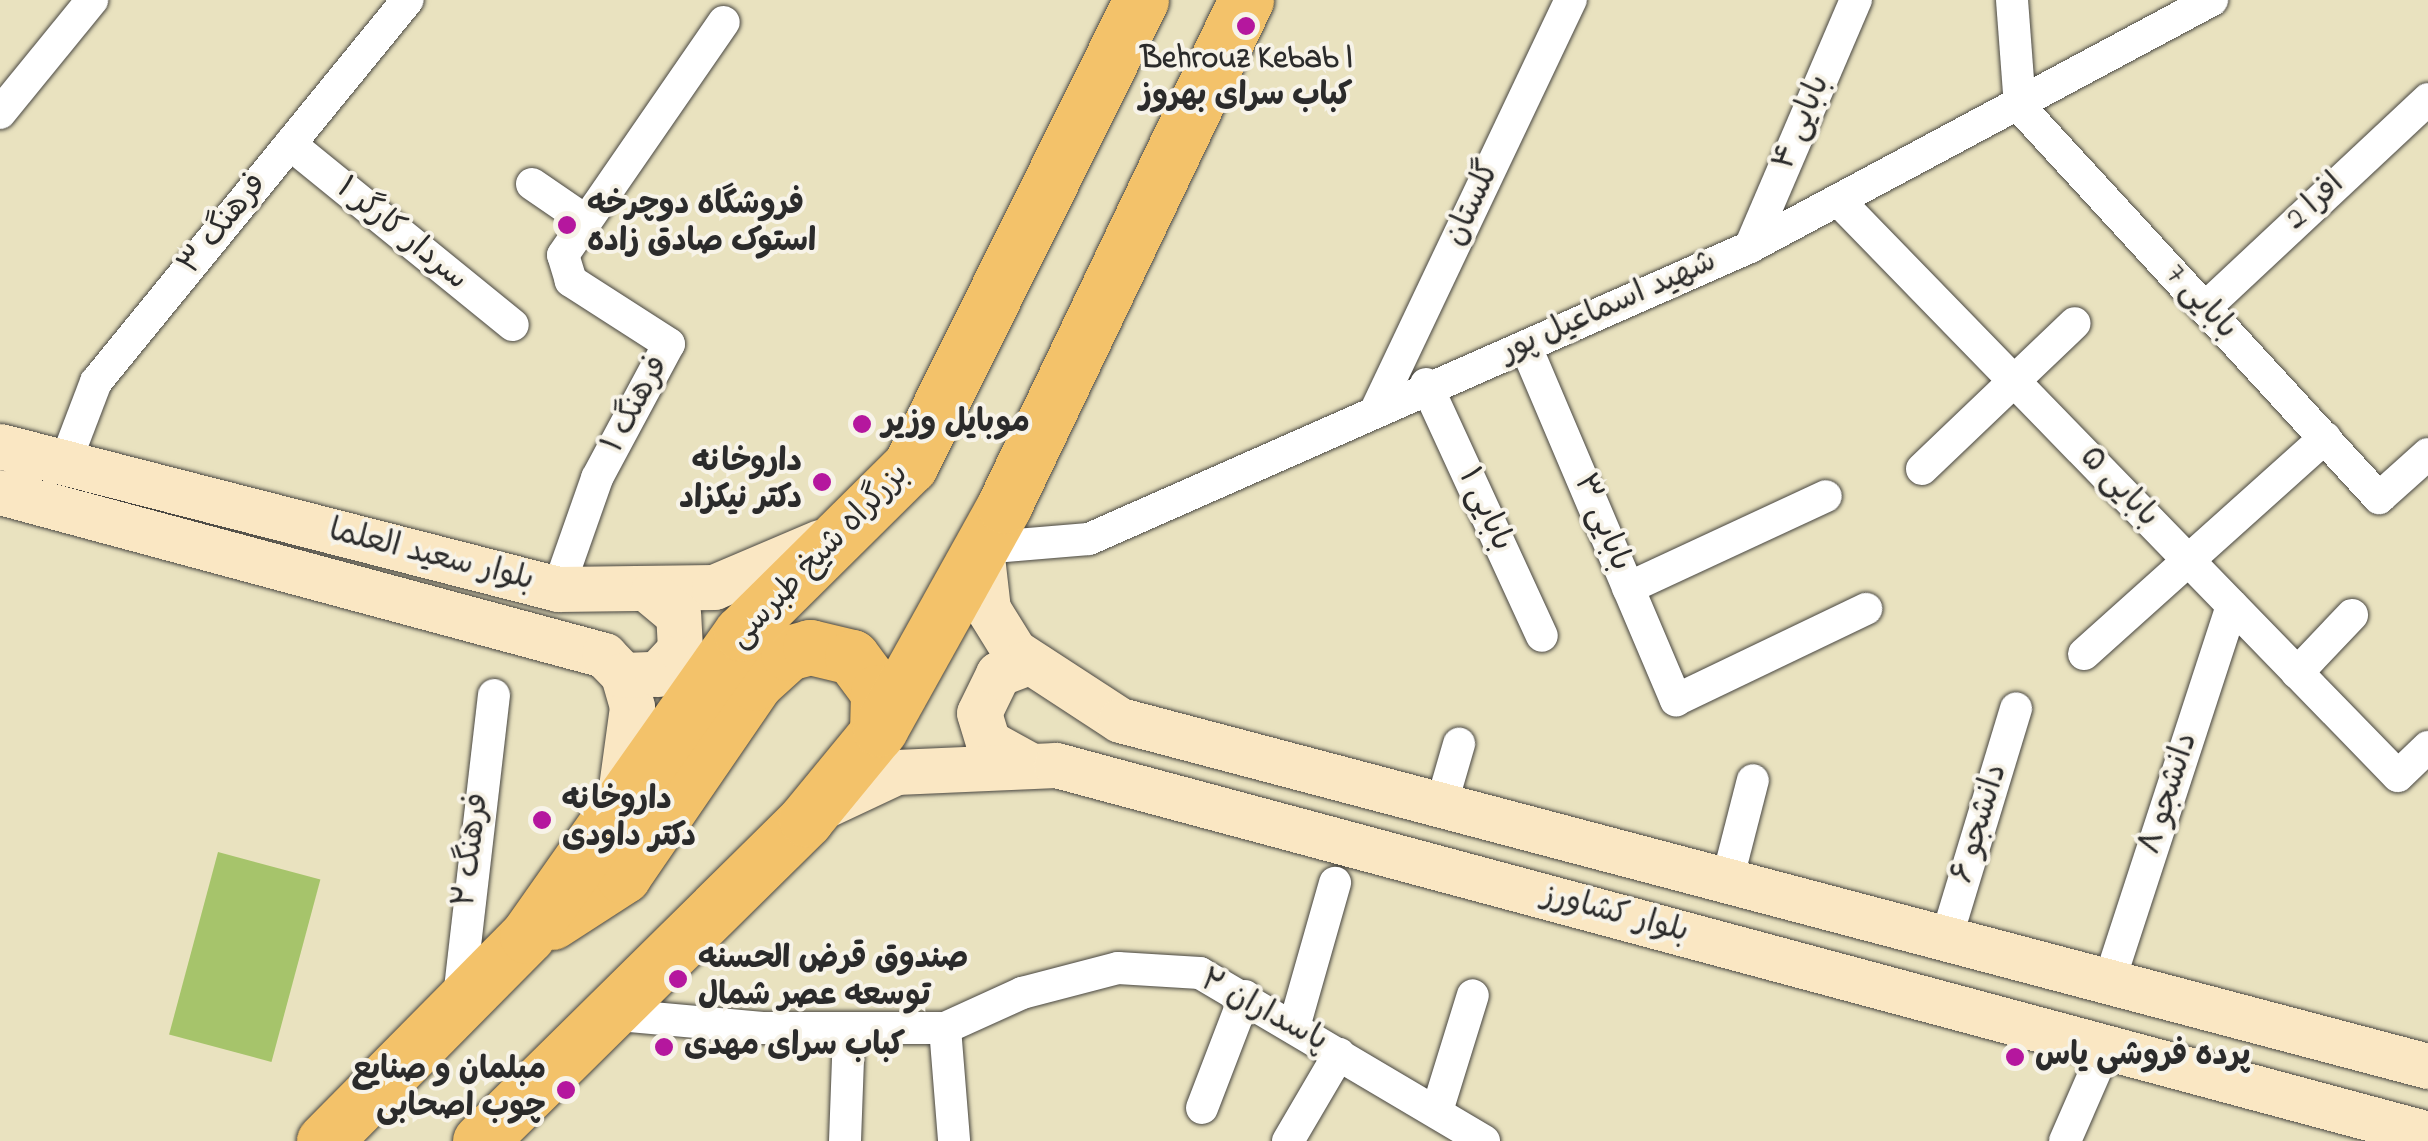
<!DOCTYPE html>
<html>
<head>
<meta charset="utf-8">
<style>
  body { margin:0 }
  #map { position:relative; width:2428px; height:1141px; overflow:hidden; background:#e9e2bf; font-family:"Indie Flower","Playpen Sans Arabic",sans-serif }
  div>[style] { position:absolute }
  .green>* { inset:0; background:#a6c46b; transform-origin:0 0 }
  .roads { filter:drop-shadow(0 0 2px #484641) drop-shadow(0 0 2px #484641) }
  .street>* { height:32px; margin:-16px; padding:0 16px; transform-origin:16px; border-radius:16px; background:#fff }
  .secondary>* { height:45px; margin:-22.5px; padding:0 22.5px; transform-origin:22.5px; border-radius:22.5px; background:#fae7c3 }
  .highway>* { height:55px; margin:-27.5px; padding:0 27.5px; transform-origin:27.5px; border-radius:27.5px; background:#f3c26a }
  .dots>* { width:28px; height:28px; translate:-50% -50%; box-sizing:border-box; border:5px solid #f7f3e8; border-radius:50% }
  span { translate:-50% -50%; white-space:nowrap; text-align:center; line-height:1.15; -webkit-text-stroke:8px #f7f3e8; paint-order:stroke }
  .poi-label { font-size:32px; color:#2b2b2b; font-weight:700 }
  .left { translate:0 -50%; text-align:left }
  .right { translate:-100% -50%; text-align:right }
  .street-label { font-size:32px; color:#2b2b2b }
</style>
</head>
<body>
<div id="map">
  <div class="green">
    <i style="left:218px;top:852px;width:106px;height:189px;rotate:15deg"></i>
  </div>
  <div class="roads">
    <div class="street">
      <i style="left:2012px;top:0;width:107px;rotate:85.7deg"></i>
      <i style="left:2020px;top:107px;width:531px;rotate:47.44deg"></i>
      <i style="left:2379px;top:498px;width:66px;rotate:-41.9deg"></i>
      <i style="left:0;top:113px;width:146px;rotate:-50.8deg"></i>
      <i style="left:290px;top:144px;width:287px;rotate:39.1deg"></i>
      <i style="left:532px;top:184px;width:65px;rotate:34.4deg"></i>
      <i style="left:1838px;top:200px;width:803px;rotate:45.81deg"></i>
      <i style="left:2398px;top:776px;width:42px;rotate:-44deg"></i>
      <i style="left:1750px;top:247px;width:269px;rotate:-66.8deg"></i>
      <i style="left:2205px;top:308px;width:306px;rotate:-43.1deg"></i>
      <i style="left:1526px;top:347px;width:384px;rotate:67deg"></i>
      <i style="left:1676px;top:700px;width:211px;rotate:-25.6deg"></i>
      <i style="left:1426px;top:384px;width:277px;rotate:65.3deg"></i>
      <i style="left:1377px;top:408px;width:452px;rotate:-64.6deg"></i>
      <i style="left:65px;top:463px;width:87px;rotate:-69.1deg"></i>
      <i style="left:96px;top:382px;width:493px;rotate:-50.8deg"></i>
      <i style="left:1922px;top:469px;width:211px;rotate:-43.7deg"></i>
      <i style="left:981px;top:548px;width:108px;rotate:-4.8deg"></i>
      <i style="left:1089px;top:539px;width:723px;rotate:-23.83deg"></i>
      <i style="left:1750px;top:247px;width:524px;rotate:-28.13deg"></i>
      <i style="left:1628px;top:588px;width:218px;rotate:-24.9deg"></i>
      <i style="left:558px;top:589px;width:118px;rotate:-70.6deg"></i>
      <i style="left:597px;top:478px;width:152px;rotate:-61.8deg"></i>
      <i style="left:669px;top:344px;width:117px;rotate:-147.3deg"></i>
      <i style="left:571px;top:281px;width:27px;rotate:-107deg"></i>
      <i style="left:563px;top:255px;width:283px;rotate:-55.4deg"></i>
      <i style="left:2084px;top:654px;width:324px;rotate:-41.9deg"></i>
      <i style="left:2297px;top:673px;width:80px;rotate:-46.5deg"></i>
      <i style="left:1441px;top:806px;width:65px;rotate:-73.8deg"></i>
      <i style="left:1727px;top:881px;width:104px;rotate:-75.6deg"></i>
      <i style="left:1946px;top:939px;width:241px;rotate:-73.1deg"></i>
      <i style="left:2109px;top:982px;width:396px;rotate:-71.9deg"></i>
      <i style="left:458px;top:1006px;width:313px;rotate:-83.4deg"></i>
      <i style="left:608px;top:1014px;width:155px;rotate:5.2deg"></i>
      <i style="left:762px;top:1028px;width:183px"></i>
      <i style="left:945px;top:1028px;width:85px;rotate:-24.4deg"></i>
      <i style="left:1022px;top:993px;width:99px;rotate:-14.6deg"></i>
      <i style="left:1118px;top:968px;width:82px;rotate:3.5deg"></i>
      <i style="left:1200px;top:973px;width:330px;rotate:30.6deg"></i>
      <i style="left:1294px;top:1027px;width:150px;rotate:-74.1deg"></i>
      <i style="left:945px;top:1028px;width:113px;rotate:85.4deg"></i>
      <i style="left:1202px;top:1108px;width:120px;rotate:-69deg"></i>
      <i style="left:1437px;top:1111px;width:121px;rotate:-72.8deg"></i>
      <i style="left:845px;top:1141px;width:109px;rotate:-87.9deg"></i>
      <i style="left:1288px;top:1141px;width:101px;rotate:-59.6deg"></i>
      <i style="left:2065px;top:1141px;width:103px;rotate:-66.4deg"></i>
    </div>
    <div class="secondary">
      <i style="left:0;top:446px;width:576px;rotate:14.37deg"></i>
      <i style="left:558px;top:589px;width:156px;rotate:-0.7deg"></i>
      <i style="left:714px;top:587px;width:115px;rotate:-23deg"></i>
      <i style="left:0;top:492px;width:626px;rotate:15.1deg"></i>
      <i style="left:604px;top:655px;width:28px;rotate:46deg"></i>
      <i style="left:623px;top:675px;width:33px;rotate:74deg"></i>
      <i style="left:632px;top:707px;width:96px;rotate:97.8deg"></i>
      <i style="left:981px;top:548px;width:61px;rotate:83.5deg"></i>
      <i style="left:988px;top:609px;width:49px;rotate:58.2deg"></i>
      <i style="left:1014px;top:651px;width:126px;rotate:33.1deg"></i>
      <i style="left:1120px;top:720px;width:1353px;rotate:14.82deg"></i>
      <i style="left:1026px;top:663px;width:30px;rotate:159deg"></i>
      <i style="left:998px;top:674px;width:43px;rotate:116deg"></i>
      <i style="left:979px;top:713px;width:30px;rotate:73deg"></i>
      <i style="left:988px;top:742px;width:43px;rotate:28.9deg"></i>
      <i style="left:623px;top:675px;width:34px;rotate:-2deg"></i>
      <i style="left:657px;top:674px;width:34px;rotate:-47deg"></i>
      <i style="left:680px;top:649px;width:34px;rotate:-93deg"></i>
      <i style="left:678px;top:615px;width:34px;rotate:-140deg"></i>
      <i style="left:824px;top:806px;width:80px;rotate:-25.3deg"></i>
      <i style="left:896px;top:772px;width:160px;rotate:-2.5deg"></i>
      <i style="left:1056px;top:765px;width:1421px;rotate:15.05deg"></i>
    </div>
    <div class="highway">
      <i style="left:552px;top:922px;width:85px;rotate:-32.9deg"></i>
      <i style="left:623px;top:876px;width:234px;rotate:-55.6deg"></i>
      <i style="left:755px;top:683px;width:45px;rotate:-42.3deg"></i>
      <i style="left:788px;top:653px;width:23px;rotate:-15deg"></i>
      <i style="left:810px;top:647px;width:43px;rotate:13.4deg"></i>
      <i style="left:852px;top:657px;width:44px;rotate:53.4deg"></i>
      <i style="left:878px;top:692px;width:41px;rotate:91.4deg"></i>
      <i style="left:324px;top:1141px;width:289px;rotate:-45.3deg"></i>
      <i style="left:527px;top:936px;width:371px;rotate:-54.8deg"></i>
      <i style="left:741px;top:633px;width:238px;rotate:-44.7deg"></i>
      <i style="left:910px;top:466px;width:520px;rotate:-63.63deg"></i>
      <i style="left:480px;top:1141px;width:458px;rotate:-44.6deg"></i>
      <i style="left:806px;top:819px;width:117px;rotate:-50.6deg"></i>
      <i style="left:880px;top:729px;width:255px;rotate:-60.9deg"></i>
      <i style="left:1004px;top:506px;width:561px;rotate:-64.44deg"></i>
    </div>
  </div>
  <div class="dots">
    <i style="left:1246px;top:26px;background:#b5179e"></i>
    <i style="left:567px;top:225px;background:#b5179e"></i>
    <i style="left:862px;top:424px;background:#b5179e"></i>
    <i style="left:822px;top:482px;background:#b5179e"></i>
    <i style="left:542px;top:820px;background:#b5179e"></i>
    <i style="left:678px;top:979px;background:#b5179e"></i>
    <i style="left:664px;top:1047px;background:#b5179e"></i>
    <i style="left:2015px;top:1057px;background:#b5179e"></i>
    <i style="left:566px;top:1090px;background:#b5179e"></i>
  </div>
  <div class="poi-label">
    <span style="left:1246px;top:79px">Behrouz Kebab |<br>کباب سرای بهروز</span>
    <span class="left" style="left:587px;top:225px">فروشگاه دوچرخه<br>استوک صادق زاده</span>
    <span class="left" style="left:882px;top:424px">موبایل وزیر</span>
    <span class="right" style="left:802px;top:482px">داروخانه<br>دکتر نیکزاد</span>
    <span class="left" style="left:562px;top:820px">داروخانه<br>دکتر داودی</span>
    <span class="left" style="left:698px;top:979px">صندوق قرض الحسنه<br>توسعه عصر شمال</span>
    <span class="left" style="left:684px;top:1047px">کباب سرای مهدی</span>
    <span class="left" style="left:2035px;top:1057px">پرده فروشی یاس</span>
    <span class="right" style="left:546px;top:1090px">مبلمان و صنایع<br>چوب اصحابی</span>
  </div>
  <div class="street-label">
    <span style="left:1803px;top:123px;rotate:-67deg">بابایی ۴</span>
    <span style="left:2316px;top:203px;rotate:-43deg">افرا 2</span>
    <span style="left:1474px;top:204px;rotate:-65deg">گلستان</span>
    <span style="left:224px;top:225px;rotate:-51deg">فرهنگ ۳</span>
    <span style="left:401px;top:235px;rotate:39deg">سردار کارگر ۱</span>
    <span style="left:2200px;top:303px;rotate:47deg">بابایی 7</span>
    <span style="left:1609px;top:308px;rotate:-24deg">شهید اسماعیل پور</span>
    <span style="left:637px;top:405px;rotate:-62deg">فرهنگ ۱</span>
    <span style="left:2118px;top:488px;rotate:46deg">بابایی ۵</span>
    <span style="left:1484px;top:510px;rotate:65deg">بابایی ۱</span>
    <span style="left:1601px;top:523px;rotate:67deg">بابایی ۳</span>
    <span style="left:431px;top:557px;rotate:14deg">بلوار سعید العلما</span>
    <span style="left:820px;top:557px;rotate:-46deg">بزرگراه شیخ طبرسی</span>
    <span style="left:2170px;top:794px;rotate:-72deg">دانشجو ۸</span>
    <span style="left:1981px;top:824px;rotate:-73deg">دانشجو ۶</span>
    <span style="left:473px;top:850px;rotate:-83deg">فرهنگ ۲</span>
    <span style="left:1615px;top:915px;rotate:15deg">بلوار کشاورز</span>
    <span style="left:1263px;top:1012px;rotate:28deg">پاسداران ۲</span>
  </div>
</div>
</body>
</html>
